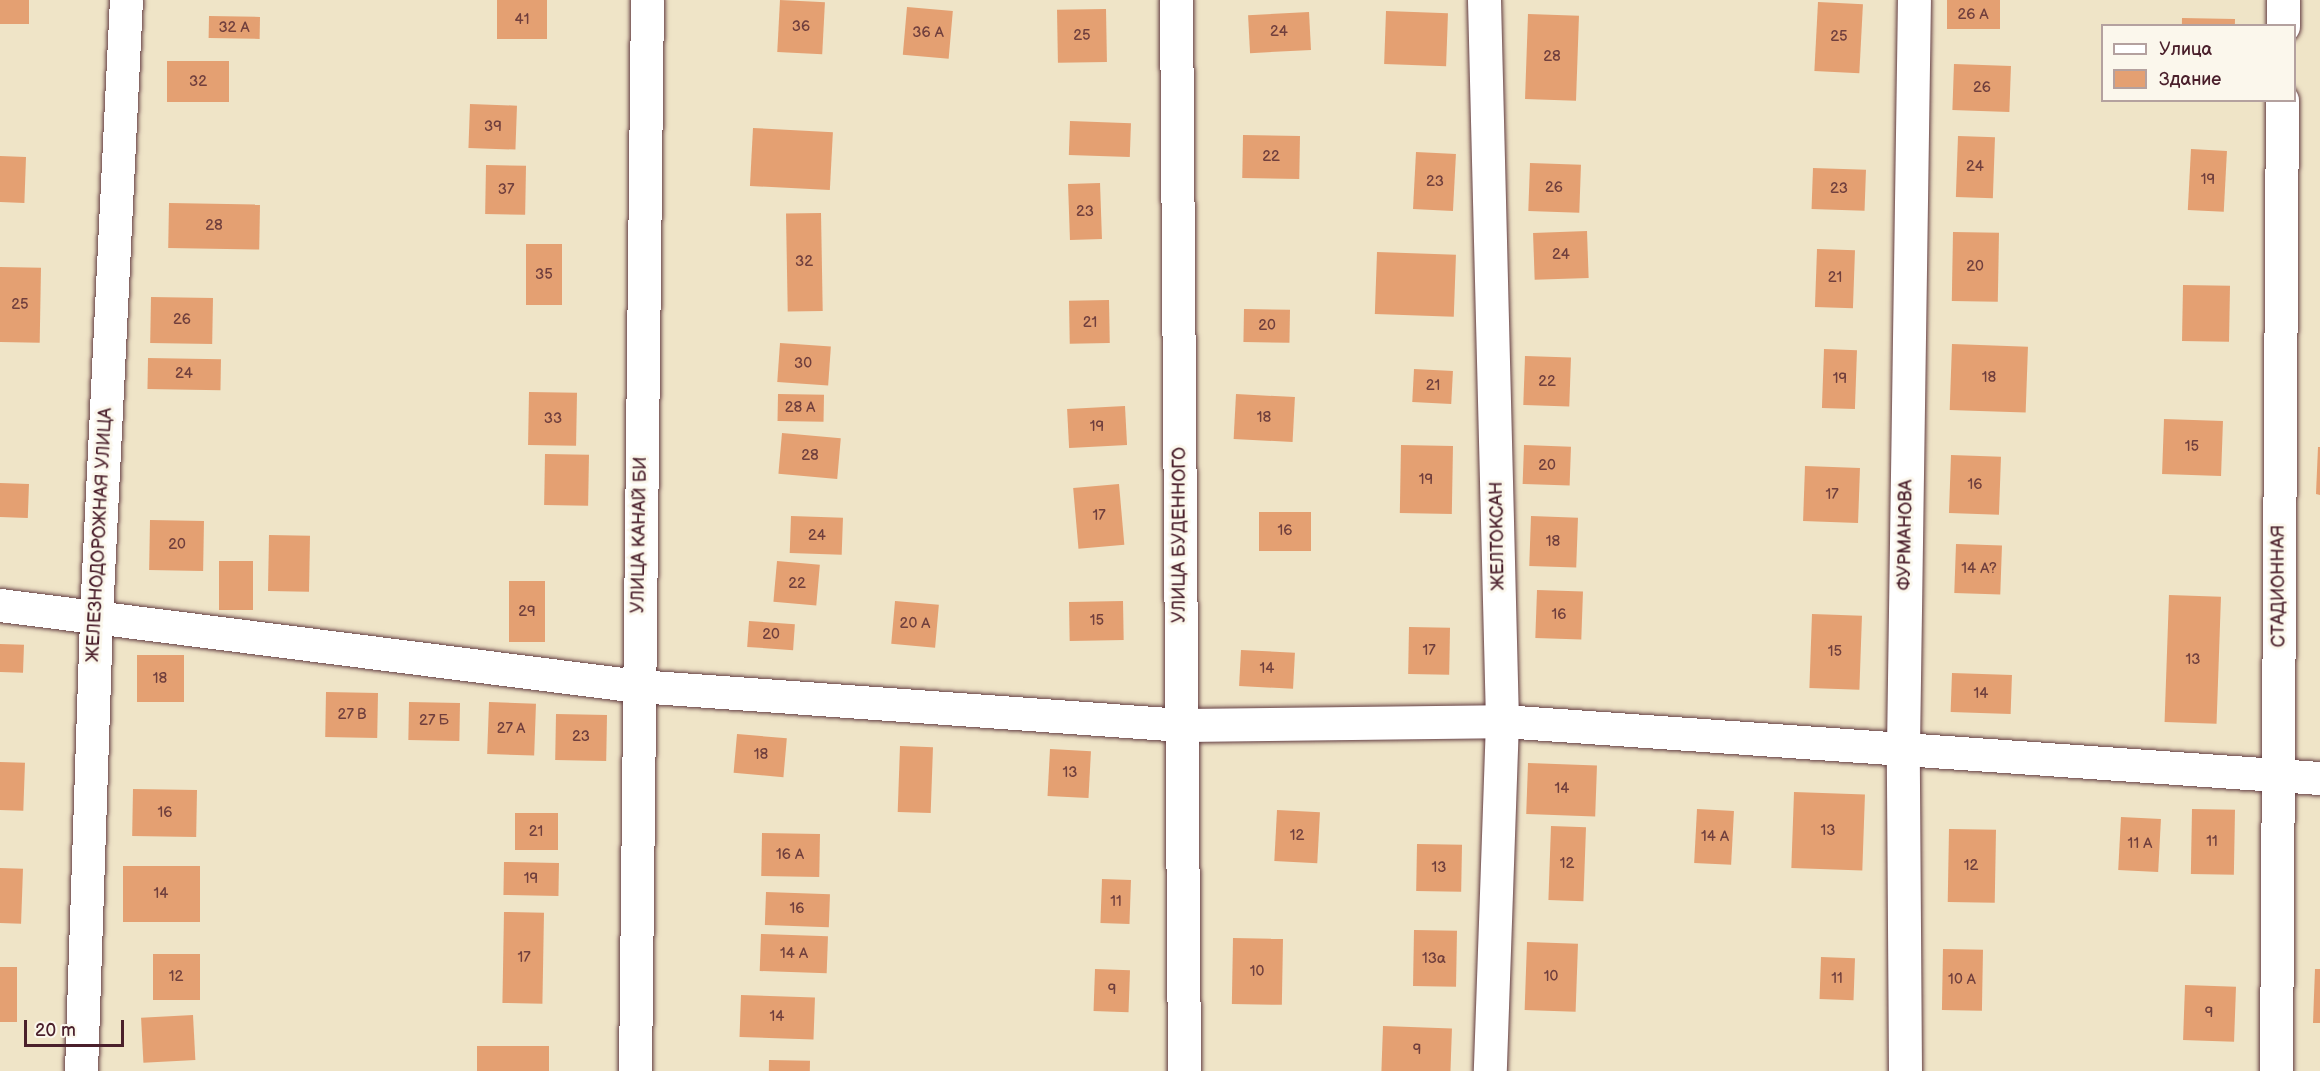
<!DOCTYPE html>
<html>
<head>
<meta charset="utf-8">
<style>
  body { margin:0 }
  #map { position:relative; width:2320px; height:1071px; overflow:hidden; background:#efe4c7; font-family:"Balsamiq Sans",sans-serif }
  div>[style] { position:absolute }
  .building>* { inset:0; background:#e4a072; transform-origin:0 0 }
  .roads { filter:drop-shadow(0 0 2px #633d42) drop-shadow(0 0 2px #633d42) }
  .minor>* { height:33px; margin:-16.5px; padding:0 16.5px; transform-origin:16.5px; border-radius:16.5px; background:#fff }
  span { translate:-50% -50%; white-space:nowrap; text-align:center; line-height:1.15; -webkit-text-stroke:6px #fbf7ec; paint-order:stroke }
  .number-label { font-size:15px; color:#703f3d }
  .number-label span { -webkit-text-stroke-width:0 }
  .street-label { font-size:18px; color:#4a1f2b }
  .legend { position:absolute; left:2101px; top:24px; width:195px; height:78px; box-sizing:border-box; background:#fbf7ec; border:2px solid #b4a19f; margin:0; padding:8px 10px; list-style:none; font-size:18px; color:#4a1f2b }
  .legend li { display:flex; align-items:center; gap:12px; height:30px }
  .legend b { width:30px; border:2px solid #b4a19f }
  .scale { position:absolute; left:24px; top:1020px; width:100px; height:27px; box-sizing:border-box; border:3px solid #4a1f2b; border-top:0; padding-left:8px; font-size:18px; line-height:21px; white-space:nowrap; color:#4a1f2b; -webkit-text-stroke:4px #fbf7ec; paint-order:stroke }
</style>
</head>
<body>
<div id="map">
  <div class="building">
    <i style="left:0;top:0;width:29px;height:24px"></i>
    <i style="left:497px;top:0;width:50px;height:39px"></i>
    <i style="left:780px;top:0;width:45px;height:52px;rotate:3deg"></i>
    <i style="left:1947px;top:0;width:53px;height:29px"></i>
    <i style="left:1818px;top:2px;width:45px;height:69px;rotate:3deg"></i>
    <i style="left:907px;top:7px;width:46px;height:48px;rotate:5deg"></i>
    <i style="left:1106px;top:9px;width:53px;height:49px;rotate:89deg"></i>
    <i style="left:1386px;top:11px;width:62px;height:53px;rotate:2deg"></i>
    <i style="left:1309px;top:12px;width:38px;height:61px;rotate:87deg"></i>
    <i style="left:1528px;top:14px;width:51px;height:85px;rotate:2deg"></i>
    <i style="left:209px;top:16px;width:51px;height:22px;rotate:1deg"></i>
    <i style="left:2182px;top:18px;width:53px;height:8px;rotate:1deg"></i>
    <i style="left:167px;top:61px;width:62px;height:41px"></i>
    <i style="left:1954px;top:64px;width:57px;height:46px;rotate:2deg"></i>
    <i style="left:470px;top:104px;width:47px;height:44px;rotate:2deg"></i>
    <i style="left:1070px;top:121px;width:61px;height:34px;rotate:2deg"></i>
    <i style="left:753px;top:128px;width:80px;height:58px;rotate:3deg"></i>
    <i style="left:1243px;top:135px;width:57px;height:43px;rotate:1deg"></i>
    <i style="left:1958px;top:136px;width:37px;height:61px;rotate:2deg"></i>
    <i style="left:2191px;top:149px;width:36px;height:61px;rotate:3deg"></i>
    <i style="left:1416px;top:152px;width:40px;height:57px;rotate:3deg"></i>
    <i style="left:0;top:156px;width:26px;height:46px;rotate:2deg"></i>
    <i style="left:1530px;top:163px;width:51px;height:48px;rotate:2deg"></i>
    <i style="left:486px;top:165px;width:40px;height:49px;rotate:1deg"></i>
    <i style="left:1813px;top:168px;width:53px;height:41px;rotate:2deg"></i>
    <i style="left:1100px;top:183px;width:56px;height:32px;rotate:88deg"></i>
    <i style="left:169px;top:203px;width:91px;height:45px;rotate:1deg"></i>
    <i style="left:821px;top:213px;width:98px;height:35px;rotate:89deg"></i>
    <i style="left:1587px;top:231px;width:47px;height:54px;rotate:88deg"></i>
    <i style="left:1953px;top:232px;width:46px;height:69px;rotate:1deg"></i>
    <i style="left:526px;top:244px;width:36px;height:61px"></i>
    <i style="left:1817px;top:249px;width:38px;height:58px;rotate:2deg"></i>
    <i style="left:1377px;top:252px;width:79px;height:62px;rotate:2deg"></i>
    <i style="left:0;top:267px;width:41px;height:75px;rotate:1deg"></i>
    <i style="left:2183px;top:285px;width:47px;height:56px;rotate:1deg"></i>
    <i style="left:151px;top:297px;width:62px;height:46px;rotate:1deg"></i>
    <i style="left:1109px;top:300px;width:43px;height:40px;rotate:89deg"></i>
    <i style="left:1244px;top:309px;width:46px;height:33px;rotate:1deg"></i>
    <i style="left:780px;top:343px;width:51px;height:39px;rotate:4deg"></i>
    <i style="left:1952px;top:344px;width:76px;height:66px;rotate:2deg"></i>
    <i style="left:1824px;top:349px;width:33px;height:59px;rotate:2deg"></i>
    <i style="left:1525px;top:356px;width:46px;height:49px;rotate:2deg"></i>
    <i style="left:148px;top:358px;width:73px;height:31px;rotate:1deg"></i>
    <i style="left:1414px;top:369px;width:39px;height:33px;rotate:3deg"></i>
    <i style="left:529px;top:392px;width:48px;height:53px;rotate:1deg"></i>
    <i style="left:778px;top:394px;width:46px;height:27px;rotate:1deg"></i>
    <i style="left:1236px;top:394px;width:59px;height:45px;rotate:3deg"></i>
    <i style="left:1125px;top:406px;width:39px;height:58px;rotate:87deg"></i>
    <i style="left:2164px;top:419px;width:59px;height:55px;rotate:2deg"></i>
    <i style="left:782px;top:433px;width:59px;height:41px;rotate:5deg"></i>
    <i style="left:1401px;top:445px;width:52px;height:68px;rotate:1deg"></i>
    <i style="left:1524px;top:445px;width:47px;height:39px;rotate:2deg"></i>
    <i style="clip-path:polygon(2318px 447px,2320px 447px,2320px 495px,2316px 494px)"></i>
    <i style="left:545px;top:454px;width:44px;height:51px;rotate:1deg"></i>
    <i style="left:1951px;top:455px;width:50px;height:58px;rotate:2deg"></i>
    <i style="left:1805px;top:466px;width:55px;height:55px;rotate:2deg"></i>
    <i style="left:0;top:483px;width:29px;height:34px;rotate:2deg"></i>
    <i style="left:1119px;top:484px;width:61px;height:46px;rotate:85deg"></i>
    <i style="left:1259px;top:512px;width:52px;height:39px"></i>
    <i style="left:791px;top:516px;width:52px;height:37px;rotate:2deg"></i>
    <i style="left:1531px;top:516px;width:47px;height:50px;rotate:2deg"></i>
    <i style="left:150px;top:520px;width:54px;height:50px;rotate:1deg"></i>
    <i style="left:269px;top:535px;width:41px;height:56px;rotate:1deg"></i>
    <i style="left:1956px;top:544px;width:46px;height:49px;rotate:2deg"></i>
    <i style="left:219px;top:561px;width:34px;height:49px"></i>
    <i style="left:777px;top:561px;width:43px;height:41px;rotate:5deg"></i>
    <i style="left:509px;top:581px;width:36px;height:61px"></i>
    <i style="left:1537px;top:590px;width:46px;height:48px;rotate:2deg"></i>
    <i style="left:2169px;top:595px;width:52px;height:127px;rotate:2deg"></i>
    <i style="left:895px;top:601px;width:44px;height:43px;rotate:5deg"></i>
    <i style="left:1123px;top:601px;width:39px;height:54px;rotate:89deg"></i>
    <i style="left:1812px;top:614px;width:50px;height:74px;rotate:2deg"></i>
    <i style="left:749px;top:621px;width:46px;height:26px;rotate:4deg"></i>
    <i style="left:1409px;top:627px;width:41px;height:47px;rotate:1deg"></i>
    <i style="left:0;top:644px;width:24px;height:28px;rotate:2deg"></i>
    <i style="left:1241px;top:650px;width:54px;height:36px;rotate:3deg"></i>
    <i style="left:137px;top:655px;width:47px;height:47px"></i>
    <i style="left:1952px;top:673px;width:60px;height:39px;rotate:2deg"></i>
    <i style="left:326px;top:692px;width:52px;height:45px;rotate:1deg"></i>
    <i style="left:409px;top:702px;width:51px;height:38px;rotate:1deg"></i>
    <i style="left:489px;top:702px;width:47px;height:52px;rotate:2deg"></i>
    <i style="left:556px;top:714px;width:51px;height:46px;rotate:1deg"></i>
    <i style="left:737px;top:734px;width:50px;height:39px;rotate:5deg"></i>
    <i style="left:900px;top:746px;width:33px;height:66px;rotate:2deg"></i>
    <i style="left:1050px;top:749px;width:41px;height:47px;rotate:3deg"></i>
    <i style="left:0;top:762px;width:25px;height:48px;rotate:2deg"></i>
    <i style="left:1528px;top:763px;width:69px;height:51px;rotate:2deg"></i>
    <i style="left:133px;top:789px;width:64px;height:47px;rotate:1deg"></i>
    <i style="left:1794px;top:792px;width:71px;height:76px;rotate:2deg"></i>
    <i style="left:1697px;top:809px;width:37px;height:54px;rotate:3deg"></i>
    <i style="left:2192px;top:809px;width:43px;height:65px;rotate:1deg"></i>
    <i style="left:1277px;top:810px;width:43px;height:51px;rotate:3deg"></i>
    <i style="left:515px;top:813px;width:43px;height:37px"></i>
    <i style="left:2121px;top:817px;width:40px;height:53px;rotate:3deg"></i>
    <i style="left:1551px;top:826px;width:35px;height:74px;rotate:2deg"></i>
    <i style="left:1949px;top:829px;width:47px;height:73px;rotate:1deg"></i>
    <i style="left:762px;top:833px;width:58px;height:43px;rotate:1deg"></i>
    <i style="left:1417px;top:844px;width:45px;height:47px;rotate:1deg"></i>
    <i style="left:504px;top:862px;width:55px;height:33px;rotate:1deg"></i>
    <i style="left:123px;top:866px;width:77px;height:56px"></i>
    <i style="left:0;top:868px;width:23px;height:55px;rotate:2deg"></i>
    <i style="left:1102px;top:879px;width:29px;height:44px;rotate:2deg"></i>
    <i style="left:766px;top:892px;width:64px;height:33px;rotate:2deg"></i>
    <i style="left:504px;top:912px;width:40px;height:91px;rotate:1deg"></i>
    <i style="left:1414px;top:930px;width:43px;height:56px;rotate:1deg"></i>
    <i style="left:761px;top:934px;width:67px;height:37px;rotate:2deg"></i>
    <i style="left:1233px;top:938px;width:50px;height:66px;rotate:1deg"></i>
    <i style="left:1527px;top:942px;width:51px;height:68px;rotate:2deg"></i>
    <i style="left:1943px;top:949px;width:40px;height:61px;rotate:1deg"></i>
    <i style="left:153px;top:954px;width:47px;height:46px"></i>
    <i style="left:1821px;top:957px;width:34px;height:42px;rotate:2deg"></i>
    <i style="left:0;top:967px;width:17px;height:55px"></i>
    <i style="left:1095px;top:969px;width:35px;height:42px;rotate:2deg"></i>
    <i style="clip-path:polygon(2315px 969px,2320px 969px,2320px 1023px,2313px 1023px)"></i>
    <i style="left:2185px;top:985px;width:51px;height:55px;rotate:2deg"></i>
    <i style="left:741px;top:995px;width:74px;height:42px;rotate:2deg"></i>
    <i style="left:193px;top:1015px;width:45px;height:52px;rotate:87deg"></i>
    <i style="left:1383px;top:1026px;width:69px;height:45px;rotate:2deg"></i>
    <i style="left:477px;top:1046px;width:72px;height:25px"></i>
    <i style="left:769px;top:1060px;width:41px;height:11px;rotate:1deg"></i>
  </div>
  <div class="roads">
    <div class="minor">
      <i style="left:1176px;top:0;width:1071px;rotate:89.57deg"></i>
      <i style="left:1484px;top:0;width:721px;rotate:88.57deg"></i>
      <i style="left:1502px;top:721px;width:350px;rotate:92deg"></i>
      <i style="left:2283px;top:26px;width:26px;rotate:-90deg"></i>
      <i style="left:0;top:605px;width:643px;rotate:7.24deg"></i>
      <i style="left:638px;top:686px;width:545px;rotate:4.1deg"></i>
      <i style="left:1182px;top:725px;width:320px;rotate:-0.7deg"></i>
      <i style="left:1502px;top:721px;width:820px;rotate:3.99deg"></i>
      <i style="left:81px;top:1071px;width:456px;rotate:-88.1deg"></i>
      <i style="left:96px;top:615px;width:616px;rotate:-87.21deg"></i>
      <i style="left:635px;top:1071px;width:1071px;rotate:-89.36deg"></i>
      <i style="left:1905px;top:1071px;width:324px;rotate:-90.4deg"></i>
      <i style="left:1903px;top:747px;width:747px;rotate:-89.16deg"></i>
      <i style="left:2276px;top:1071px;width:971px;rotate:-89.65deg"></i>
    </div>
  </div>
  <div class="number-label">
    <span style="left:1973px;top:15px">26 А</span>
    <span style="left:522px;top:20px">41</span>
    <span style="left:801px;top:27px">36</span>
    <span style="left:234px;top:28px">32 А</span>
    <span style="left:1279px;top:32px">24</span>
    <span style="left:928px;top:33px">36 А</span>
    <span style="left:1082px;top:36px">25</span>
    <span style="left:1839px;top:37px">25</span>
    <span style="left:1552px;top:57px">28</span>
    <span style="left:198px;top:82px">32</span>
    <span style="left:1982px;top:88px">26</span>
    <span style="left:493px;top:127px">39</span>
    <span style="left:1271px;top:157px">22</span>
    <span style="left:1975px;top:167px">24</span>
    <span style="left:2208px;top:180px">19</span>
    <span style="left:1435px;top:182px">23</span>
    <span style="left:1554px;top:188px">26</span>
    <span style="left:1839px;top:189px">23</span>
    <span style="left:506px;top:190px">37</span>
    <span style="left:1085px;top:212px">23</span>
    <span style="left:214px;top:226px">28</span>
    <span style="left:1561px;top:255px">24</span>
    <span style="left:804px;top:262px">32</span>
    <span style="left:1975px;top:267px">20</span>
    <span style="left:544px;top:275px">35</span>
    <span style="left:1835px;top:278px">21</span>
    <span style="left:20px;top:305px">25</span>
    <span style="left:182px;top:320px">26</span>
    <span style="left:1090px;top:323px">21</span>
    <span style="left:1267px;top:326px">20</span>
    <span style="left:803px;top:364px">30</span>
    <span style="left:184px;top:374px">24</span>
    <span style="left:1989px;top:378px">18</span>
    <span style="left:1840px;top:379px">19</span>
    <span style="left:1547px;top:382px">22</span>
    <span style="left:1433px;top:386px">21</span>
    <span style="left:800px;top:408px">28 А</span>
    <span style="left:1264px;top:418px">18</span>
    <span style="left:553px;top:419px">33</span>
    <span style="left:1097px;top:427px">19</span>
    <span style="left:2192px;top:447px">15</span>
    <span style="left:810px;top:456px">28</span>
    <span style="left:1547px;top:466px">20</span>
    <span style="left:1426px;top:480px">19</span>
    <span style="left:1975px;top:485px">16</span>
    <span style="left:1832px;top:495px">17</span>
    <span style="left:1099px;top:516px">17</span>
    <span style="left:1285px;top:531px">16</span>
    <span style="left:817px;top:536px">24</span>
    <span style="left:1553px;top:542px">18</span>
    <span style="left:177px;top:545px">20</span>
    <span style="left:1979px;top:569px">14 А?</span>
    <span style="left:797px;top:584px">22</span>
    <span style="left:527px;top:612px">29</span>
    <span style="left:1559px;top:615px">16</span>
    <span style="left:1097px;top:621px">15</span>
    <span style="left:915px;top:624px">20 А</span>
    <span style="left:771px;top:635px">20</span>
    <span style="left:1429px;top:651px">17</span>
    <span style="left:1835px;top:652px">15</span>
    <span style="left:2193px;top:660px">13</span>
    <span style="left:1267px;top:669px">14</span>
    <span style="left:160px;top:679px">18</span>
    <span style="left:1981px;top:694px">14</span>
    <span style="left:352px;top:715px">27 В</span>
    <span style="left:434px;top:721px">27 Б</span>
    <span style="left:511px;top:729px">27 А</span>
    <span style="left:581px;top:737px">23</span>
    <span style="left:761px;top:755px">18</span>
    <span style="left:1070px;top:773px">13</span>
    <span style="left:1562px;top:789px">14</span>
    <span style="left:165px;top:813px">16</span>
    <span style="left:1828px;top:831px">13</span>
    <span style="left:536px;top:832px">21</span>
    <span style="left:1297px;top:836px">12</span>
    <span style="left:1715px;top:837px">14 А</span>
    <span style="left:2212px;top:842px">11</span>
    <span style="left:2140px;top:844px">11 А</span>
    <span style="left:790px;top:855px">16 А</span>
    <span style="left:1567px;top:864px">12</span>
    <span style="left:1971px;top:866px">12</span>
    <span style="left:1439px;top:868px">13</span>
    <span style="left:531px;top:879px">19</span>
    <span style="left:161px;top:894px">14</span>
    <span style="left:1116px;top:902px">11</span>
    <span style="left:797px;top:909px">16</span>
    <span style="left:794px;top:954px">14 А</span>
    <span style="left:524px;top:958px">17</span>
    <span style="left:1434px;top:959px">13а</span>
    <span style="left:1257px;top:972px">10</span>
    <span style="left:176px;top:977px">12</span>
    <span style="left:1551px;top:977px">10</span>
    <span style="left:1837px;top:979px">11</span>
    <span style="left:1962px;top:980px">10 А</span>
    <span style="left:1112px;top:990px">9</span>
    <span style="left:2209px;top:1013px">9</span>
    <span style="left:777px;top:1017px">14</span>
    <span style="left:1417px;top:1050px">9</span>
  </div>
  <div class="street-label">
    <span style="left:100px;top:535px;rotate:-87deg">ЖЕЛЕЗНОДОРОЖНАЯ УЛИЦА</span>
    <span style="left:640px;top:535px;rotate:-89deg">УЛИЦА КАНАЙ БИ</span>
    <span style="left:1180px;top:535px;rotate:-90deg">УЛИЦА БУДЕННОГО</span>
    <span style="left:1906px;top:535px;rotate:-89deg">ФУРМАНОВА</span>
    <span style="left:1498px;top:536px;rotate:-91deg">ЖЕЛТОКСАН</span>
    <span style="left:2279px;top:586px;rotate:-90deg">СТАДИОННАЯ</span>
  </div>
  <ul class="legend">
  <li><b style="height:8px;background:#fff"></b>Улица</li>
  <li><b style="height:16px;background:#e4a072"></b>Здание</li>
  </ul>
  <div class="scale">20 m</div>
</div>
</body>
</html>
